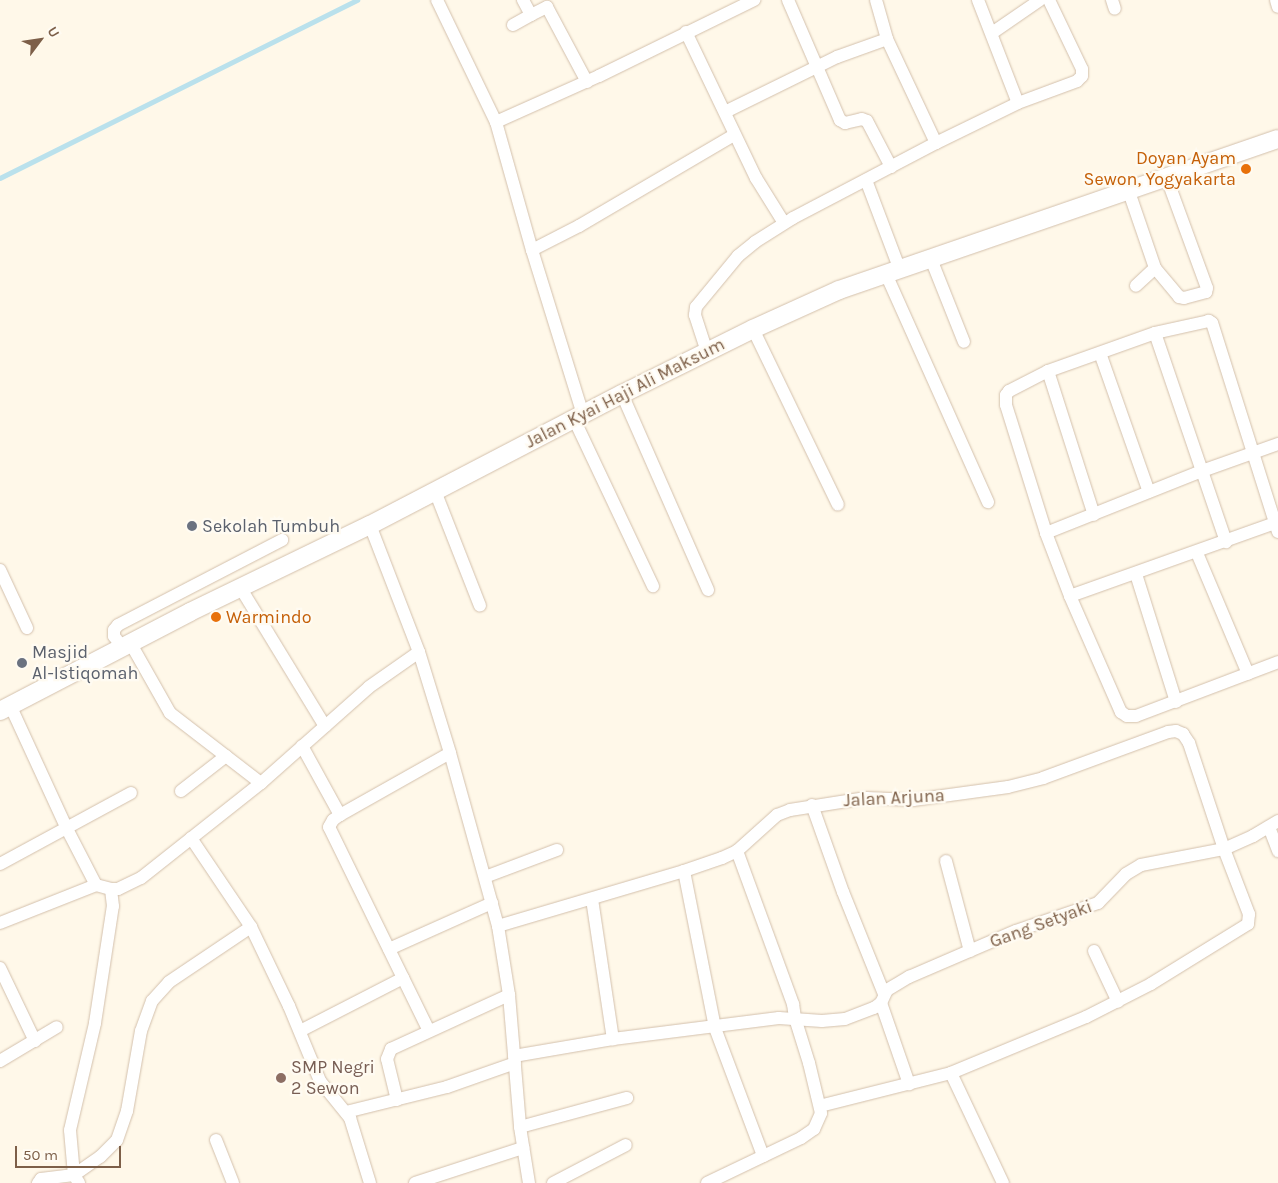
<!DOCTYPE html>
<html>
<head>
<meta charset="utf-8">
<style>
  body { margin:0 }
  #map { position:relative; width:1278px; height:1183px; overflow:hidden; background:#fff8e9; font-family:Karla,sans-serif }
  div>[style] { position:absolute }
  .stream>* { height:4.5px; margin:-2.25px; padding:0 2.25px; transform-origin:2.25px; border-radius:2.25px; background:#bae1ec }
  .roads { filter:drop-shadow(0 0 1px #d3c0ac) drop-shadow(0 0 1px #d3c0ac) }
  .street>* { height:12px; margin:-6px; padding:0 6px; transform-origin:6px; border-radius:6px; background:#fff }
  .secondary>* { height:18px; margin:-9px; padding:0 9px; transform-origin:9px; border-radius:9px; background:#fff }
  .dots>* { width:14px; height:14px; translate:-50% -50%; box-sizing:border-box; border:2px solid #fffbf2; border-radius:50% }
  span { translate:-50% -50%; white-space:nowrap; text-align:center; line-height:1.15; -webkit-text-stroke:4.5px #fffbf2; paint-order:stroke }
  .food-label { font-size:18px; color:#c56008 }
  .right { translate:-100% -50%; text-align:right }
  .left { translate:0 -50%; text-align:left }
  .street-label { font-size:18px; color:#7d5f48 }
  .worship-label { font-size:18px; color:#5b616d }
  .education-label { font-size:18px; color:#785e54 }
  .north { position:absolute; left:15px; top:15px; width:50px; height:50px; -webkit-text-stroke:4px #fffbf2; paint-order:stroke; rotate:59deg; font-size:14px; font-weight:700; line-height:20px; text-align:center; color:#7d5f48 }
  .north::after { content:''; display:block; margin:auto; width:18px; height:22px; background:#7d5f48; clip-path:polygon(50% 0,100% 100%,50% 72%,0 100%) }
  .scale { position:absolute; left:15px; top:1146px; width:106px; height:22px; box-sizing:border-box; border:2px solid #7d5f48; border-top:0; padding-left:6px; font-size:15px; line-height:18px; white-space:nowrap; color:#7d5f48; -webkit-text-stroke:4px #fffbf2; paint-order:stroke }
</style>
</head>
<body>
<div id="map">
  <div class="stream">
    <i style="left:0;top:178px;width:399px;rotate:-26.5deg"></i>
  </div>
  <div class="roads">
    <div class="street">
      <i style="left:437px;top:0;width:136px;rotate:64.2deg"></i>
      <i style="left:496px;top:122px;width:133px;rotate:74.3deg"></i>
      <i style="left:532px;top:250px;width:173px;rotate:72.8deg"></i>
      <i style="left:523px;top:0;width:17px;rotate:62deg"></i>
      <i style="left:531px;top:15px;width:18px;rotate:-27deg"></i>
      <i style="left:547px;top:7px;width:85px;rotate:61.9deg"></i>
      <i style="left:788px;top:0;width:131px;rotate:66.6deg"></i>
      <i style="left:840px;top:120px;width:6px;rotate:31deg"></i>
      <i style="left:845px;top:123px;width:17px;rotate:-13deg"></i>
      <i style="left:862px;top:119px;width:5px;rotate:22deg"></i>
      <i style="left:867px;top:121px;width:52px;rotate:62.4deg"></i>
      <i style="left:876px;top:0;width:41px;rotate:74.2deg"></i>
      <i style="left:887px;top:39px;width:115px;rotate:64.8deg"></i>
      <i style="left:978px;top:0;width:110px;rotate:68.8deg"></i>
      <i style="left:1112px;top:0;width:9px;rotate:72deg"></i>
      <i style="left:1276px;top:0;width:7px;rotate:74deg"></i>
      <i style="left:513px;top:25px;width:21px;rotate:-29deg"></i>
      <i style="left:686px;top:32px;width:162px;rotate:64.4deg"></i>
      <i style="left:756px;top:178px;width:53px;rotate:58.1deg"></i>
      <i style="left:992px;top:33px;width:58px;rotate:-34.5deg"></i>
      <i style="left:725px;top:112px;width:125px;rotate:-26.2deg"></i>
      <i style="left:837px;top:57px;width:53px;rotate:-19.8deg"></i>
      <i style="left:496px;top:122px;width:113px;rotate:-24.1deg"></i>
      <i style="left:599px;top:76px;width:173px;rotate:-26.1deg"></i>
      <i style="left:866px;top:180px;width:96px;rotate:69.3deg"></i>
      <i style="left:1128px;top:189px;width:83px;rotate:71.1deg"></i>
      <i style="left:1155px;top:268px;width:26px;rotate:137deg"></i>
      <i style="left:532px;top:250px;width:53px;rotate:-27.1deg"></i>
      <i style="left:579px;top:226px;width:180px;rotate:-30.4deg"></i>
      <i style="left:931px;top:259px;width:89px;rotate:68.3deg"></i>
      <i style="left:1155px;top:268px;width:38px;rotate:50deg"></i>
      <i style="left:1179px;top:297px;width:5px;rotate:11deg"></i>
      <i style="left:1184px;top:298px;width:23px;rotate:-15deg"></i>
      <i style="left:1206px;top:292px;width:4px;rotate:-76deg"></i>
      <i style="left:1207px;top:288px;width:119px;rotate:-110.1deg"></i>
      <i style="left:886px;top:274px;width:250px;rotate:65.9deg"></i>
      <i style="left:753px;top:329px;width:195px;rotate:64.2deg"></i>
      <i style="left:1155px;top:333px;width:221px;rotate:71.2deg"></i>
      <i style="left:707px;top:352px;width:39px;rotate:-108deg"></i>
      <i style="left:695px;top:315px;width:8px;rotate:-83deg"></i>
      <i style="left:696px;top:307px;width:66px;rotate:-50.5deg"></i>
      <i style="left:738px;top:256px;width:22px;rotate:-39deg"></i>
      <i style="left:755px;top:242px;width:45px;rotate:-32.3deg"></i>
      <i style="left:793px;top:218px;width:161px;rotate:-27.7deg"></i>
      <i style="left:936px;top:143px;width:91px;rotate:-26deg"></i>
      <i style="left:1018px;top:103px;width:63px;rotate:-20.4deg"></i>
      <i style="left:1077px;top:81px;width:7px;rotate:-45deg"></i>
      <i style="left:1082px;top:76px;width:7px;rotate:-90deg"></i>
      <i style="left:1082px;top:69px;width:76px;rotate:-115.6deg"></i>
      <i style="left:1100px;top:353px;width:147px;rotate:70.6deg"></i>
      <i style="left:1048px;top:371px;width:151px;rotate:72.3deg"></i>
      <i style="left:622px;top:394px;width:214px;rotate:66.3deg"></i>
      <i style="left:574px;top:419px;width:185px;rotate:64.7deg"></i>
      <i style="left:435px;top:491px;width:123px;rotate:68.6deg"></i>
      <i style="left:370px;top:525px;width:136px;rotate:68.9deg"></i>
      <i style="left:419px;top:652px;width:106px;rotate:72.9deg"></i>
      <i style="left:450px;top:753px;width:180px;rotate:74.5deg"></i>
      <i style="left:498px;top:926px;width:70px;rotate:80.9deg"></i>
      <i style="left:509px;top:995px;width:132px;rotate:85.2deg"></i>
      <i style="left:520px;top:1127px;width:57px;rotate:80.9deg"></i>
      <i style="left:1278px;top:532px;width:219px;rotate:-107.5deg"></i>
      <i style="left:1212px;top:323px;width:4px;rotate:-146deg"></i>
      <i style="left:1209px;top:321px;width:55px;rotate:167.5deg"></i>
      <i style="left:1155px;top:333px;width:114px;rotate:160.4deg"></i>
      <i style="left:1048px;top:371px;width:44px;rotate:152.9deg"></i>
      <i style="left:1009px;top:391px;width:5px;rotate:127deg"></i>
      <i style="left:1006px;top:395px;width:10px;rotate:90deg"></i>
      <i style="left:1006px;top:405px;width:134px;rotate:72.6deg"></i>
      <i style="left:1046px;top:533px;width:67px;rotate:69.1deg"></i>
      <i style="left:1070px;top:596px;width:127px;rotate:66.3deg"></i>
      <i style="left:1121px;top:712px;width:7px;rotate:34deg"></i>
      <i style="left:1127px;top:716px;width:9px"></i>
      <i style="left:1136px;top:716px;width:152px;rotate:-20.8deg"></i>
      <i style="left:1046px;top:533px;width:168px;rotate:-21.7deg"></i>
      <i style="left:1202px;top:471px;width:81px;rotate:-19.6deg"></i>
      <i style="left:1197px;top:553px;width:131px;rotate:67.1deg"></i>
      <i style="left:0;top:570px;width:64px;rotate:65deg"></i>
      <i style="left:1136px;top:574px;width:134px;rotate:72.6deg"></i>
      <i style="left:240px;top:587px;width:163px;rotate:58.6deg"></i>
      <i style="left:1070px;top:596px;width:221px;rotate:-19.6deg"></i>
      <i style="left:131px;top:644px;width:79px;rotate:60.5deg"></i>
      <i style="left:170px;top:713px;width:115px;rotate:37.6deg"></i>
      <i style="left:123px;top:648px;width:15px;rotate:-127deg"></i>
      <i style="left:114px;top:636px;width:6px;rotate:-90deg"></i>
      <i style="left:114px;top:630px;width:6px;rotate:-51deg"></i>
      <i style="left:118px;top:625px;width:185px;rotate:-27.4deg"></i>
      <i style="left:10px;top:705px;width:134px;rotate:65.3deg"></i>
      <i style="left:66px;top:827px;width:65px;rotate:62.7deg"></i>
      <i style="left:96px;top:885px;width:16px;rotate:15deg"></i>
      <i style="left:111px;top:889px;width:7px"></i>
      <i style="left:118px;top:889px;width:25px;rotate:-26deg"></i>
      <i style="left:141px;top:878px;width:153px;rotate:-38.4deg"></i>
      <i style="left:261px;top:783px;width:144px;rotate:-41.6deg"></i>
      <i style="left:369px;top:687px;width:61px;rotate:-35deg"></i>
      <i style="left:302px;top:746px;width:79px;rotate:61.2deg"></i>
      <i style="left:181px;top:791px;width:57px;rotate:-37.9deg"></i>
      <i style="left:812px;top:805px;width:92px;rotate:70.4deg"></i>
      <i style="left:843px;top:892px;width:110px;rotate:68.1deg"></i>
      <i style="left:1269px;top:827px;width:26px;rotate:69deg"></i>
      <i style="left:191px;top:838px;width:107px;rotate:56deg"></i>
      <i style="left:251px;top:927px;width:88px;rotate:64.3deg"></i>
      <i style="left:289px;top:1006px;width:81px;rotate:67.5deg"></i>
      <i style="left:320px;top:1081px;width:48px;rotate:51deg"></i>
      <i style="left:350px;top:1118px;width:68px;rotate:72.9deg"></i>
      <i style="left:946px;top:861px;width:93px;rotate:75.1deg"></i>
      <i style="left:0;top:864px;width:149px;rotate:-28.5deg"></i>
      <i style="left:684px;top:871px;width:160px;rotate:78.8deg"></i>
      <i style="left:715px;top:1028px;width:137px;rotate:69.4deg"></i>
      <i style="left:485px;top:877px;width:77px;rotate:-20.6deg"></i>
      <i style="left:592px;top:899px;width:142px;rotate:81.5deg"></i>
      <i style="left:0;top:923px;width:103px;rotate:-21.6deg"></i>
      <i style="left:498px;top:926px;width:194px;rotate:-16.5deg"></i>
      <i style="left:684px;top:871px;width:40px;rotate:-18.9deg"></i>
      <i style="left:722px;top:858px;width:17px;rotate:-25deg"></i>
      <i style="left:737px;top:851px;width:54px;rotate:-42deg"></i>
      <i style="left:777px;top:815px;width:14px;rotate:-21deg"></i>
      <i style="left:790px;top:810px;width:77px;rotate:-9deg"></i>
      <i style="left:866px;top:798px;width:47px;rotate:2.4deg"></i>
      <i style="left:913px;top:800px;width:96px;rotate:-7.8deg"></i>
      <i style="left:1008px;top:787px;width:36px;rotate:-14deg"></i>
      <i style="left:1043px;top:778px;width:133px;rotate:-20.2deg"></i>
      <i style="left:1168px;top:732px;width:8px;rotate:-7deg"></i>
      <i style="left:1176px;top:731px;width:8px;rotate:23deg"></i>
      <i style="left:1183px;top:734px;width:11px;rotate:56deg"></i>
      <i style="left:1189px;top:743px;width:112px;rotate:71.7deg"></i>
      <i style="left:1224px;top:849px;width:70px;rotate:69deg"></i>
      <i style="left:1249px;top:914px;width:10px;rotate:96deg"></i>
      <i style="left:1248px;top:924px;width:114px;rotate:148.3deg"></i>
      <i style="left:1151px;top:984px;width:73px;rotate:153.1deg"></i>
      <i style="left:1086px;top:1017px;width:146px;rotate:157.5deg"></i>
      <i style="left:951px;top:1073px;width:135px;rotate:165.9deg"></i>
      <i style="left:389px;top:949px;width:113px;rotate:-24.1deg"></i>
      <i style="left:1094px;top:951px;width:56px;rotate:64.8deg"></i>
      <i style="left:0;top:968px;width:81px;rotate:64.4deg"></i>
      <i style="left:881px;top:1003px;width:86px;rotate:70.9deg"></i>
      <i style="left:300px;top:1031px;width:116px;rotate:-27.2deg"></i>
      <i style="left:429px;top:1031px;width:227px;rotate:-116.1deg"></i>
      <i style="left:329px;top:827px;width:8px;rotate:-60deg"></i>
      <i style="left:333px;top:820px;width:9px;rotate:-36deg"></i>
      <i style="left:340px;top:815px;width:126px;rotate:-29.4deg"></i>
      <i style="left:514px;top:1056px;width:100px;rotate:-9.7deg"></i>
      <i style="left:613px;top:1039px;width:167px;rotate:-7.2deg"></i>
      <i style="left:779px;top:1018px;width:43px;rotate:4deg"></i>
      <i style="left:822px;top:1021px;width:23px;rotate:-5deg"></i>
      <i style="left:845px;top:1019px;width:31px;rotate:-21deg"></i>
      <i style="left:874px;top:1008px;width:9px;rotate:-36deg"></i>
      <i style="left:881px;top:1003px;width:14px;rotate:-65deg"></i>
      <i style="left:887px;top:990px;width:26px;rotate:-31deg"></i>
      <i style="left:909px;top:977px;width:116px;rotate:-23.3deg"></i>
      <i style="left:1016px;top:931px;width:87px;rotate:-18.9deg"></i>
      <i style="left:1098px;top:903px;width:40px;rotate:-46deg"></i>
      <i style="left:1126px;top:874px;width:17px;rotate:-31deg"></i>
      <i style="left:1141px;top:865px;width:85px;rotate:-10.9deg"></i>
      <i style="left:1224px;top:849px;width:32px;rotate:-24deg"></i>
      <i style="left:1253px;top:836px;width:29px;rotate:-31deg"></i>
      <i style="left:0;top:1061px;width:66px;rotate:-30.8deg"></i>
      <i style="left:951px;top:1073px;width:122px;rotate:64.7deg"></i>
      <i style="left:397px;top:1100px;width:42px;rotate:-103.7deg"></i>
      <i style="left:387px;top:1059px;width:11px;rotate:-68deg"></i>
      <i style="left:391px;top:1049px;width:130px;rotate:-24.6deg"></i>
      <i style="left:346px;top:1112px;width:104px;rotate:-13.9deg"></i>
      <i style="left:447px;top:1087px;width:72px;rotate:-19.4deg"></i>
      <i style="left:520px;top:1127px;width:111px;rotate:-15.2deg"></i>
      <i style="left:216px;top:1140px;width:46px;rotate:68.4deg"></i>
      <i style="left:38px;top:1183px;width:5px;rotate:-53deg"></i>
      <i style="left:41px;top:1179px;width:33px;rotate:-7deg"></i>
      <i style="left:74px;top:1175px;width:32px;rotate:-35deg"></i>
      <i style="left:100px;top:1157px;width:24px;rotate:-45deg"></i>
      <i style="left:117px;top:1140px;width:31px;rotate:-71deg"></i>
      <i style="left:127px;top:1111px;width:81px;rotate:-80.1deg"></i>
      <i style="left:141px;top:1031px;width:32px;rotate:-70deg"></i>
      <i style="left:152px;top:1001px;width:25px;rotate:-48deg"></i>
      <i style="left:169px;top:982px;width:99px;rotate:-33.9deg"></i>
      <i style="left:79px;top:1183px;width:9px;rotate:-122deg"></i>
      <i style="left:74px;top:1175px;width:45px;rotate:-95.1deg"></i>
      <i style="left:70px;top:1130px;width:110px;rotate:-76.8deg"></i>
      <i style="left:95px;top:1023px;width:118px;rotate:-81.3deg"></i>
      <i style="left:113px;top:906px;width:17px;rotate:-97deg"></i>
      <i style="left:415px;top:1183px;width:114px;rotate:-18deg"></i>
      <i style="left:553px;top:1183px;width:82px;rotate:-27.5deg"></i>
      <i style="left:707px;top:1183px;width:104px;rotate:-25.6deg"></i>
      <i style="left:801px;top:1138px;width:16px;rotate:-35deg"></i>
      <i style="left:814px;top:1129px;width:17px;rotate:-66deg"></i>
      <i style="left:821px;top:1113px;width:51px;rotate:-103.5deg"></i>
      <i style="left:809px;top:1063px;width:47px;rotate:-107.3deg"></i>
      <i style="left:795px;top:1018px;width:14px;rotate:-98deg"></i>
      <i style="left:793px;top:1004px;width:163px;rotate:-110.1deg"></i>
    </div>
    <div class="secondary">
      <i style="left:0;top:711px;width:214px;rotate:-27.5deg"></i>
      <i style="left:190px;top:612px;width:200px;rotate:-25.8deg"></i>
      <i style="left:370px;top:525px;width:284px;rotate:-27.5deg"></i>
      <i style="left:622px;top:394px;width:146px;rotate:-26.4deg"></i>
      <i style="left:753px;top:329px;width:94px;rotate:-24.4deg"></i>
      <i style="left:839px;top:290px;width:464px;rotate:-19deg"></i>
    </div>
  </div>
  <div class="dots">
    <i style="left:1246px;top:169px;background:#e8710a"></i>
    <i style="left:192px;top:526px;background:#6b7280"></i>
    <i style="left:216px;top:617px;background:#e8710a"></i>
    <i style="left:22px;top:663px;background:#6b7280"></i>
    <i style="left:281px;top:1078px;background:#8d6e63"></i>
  </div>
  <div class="food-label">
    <span class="right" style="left:1236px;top:169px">Doyan Ayam<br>Sewon, Yogyakarta</span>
    <span class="left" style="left:226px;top:617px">Warmindo</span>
  </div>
  <div class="street-label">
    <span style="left:625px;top:393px;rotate:-27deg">Jalan Kyai Haji Ali Maksum</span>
    <span style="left:894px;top:798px;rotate:-3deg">Jalan Arjuna</span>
    <span style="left:1041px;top:924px;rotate:-20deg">Gang Setyaki</span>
  </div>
  <div class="worship-label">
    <span class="left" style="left:202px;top:526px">Sekolah Tumbuh</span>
    <span class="left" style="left:32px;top:663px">Masjid<br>Al-Istiqomah</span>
  </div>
  <div class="education-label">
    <span class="left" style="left:291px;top:1078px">SMP Negri<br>2 Sewon</span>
  </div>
  <div class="north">U</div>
  <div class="scale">50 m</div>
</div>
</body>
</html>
